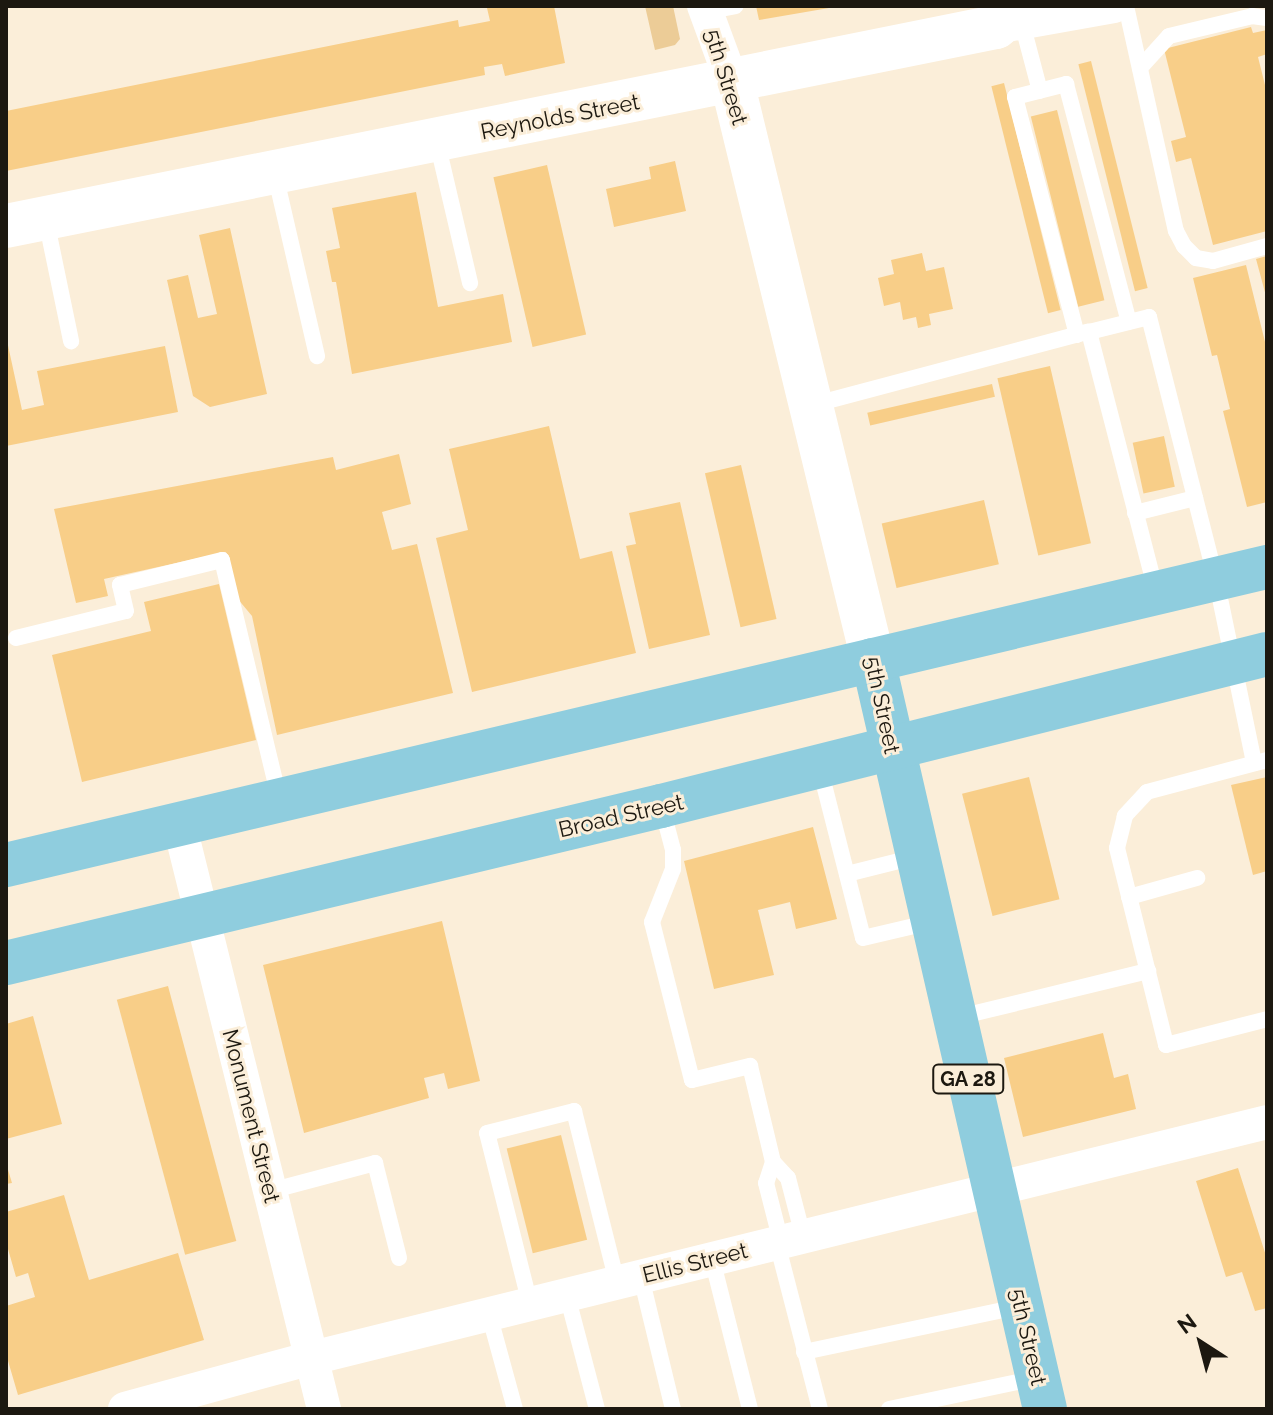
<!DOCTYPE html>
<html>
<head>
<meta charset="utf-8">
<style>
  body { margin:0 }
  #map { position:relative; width:1273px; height:1415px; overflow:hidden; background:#fbeed9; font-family:Raleway,sans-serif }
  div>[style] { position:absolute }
  .green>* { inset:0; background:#eccc97 }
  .building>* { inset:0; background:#f8ce88; transform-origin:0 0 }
  .service>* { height:16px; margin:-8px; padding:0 8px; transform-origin:8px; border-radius:8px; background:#fff }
  .minor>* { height:34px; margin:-17px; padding:0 17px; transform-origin:17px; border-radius:17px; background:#fff }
  .secondary>* { height:44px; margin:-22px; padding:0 22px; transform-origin:22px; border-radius:22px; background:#fff }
  .primary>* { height:44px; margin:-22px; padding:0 22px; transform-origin:22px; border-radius:22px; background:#8fcdde }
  span { translate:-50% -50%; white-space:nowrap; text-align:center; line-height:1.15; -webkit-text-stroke:6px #fbeed9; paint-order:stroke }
  .shield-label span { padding:2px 6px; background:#fbeed9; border:2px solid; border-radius:6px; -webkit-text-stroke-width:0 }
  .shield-label { font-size:20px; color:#1c1810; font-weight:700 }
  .street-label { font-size:22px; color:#1c1810 }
  .frame { position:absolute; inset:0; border:8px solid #1c1810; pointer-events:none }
  .north { position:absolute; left:1161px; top:1303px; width:80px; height:80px; -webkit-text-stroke:6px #fbeed9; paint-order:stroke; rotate:324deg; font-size:22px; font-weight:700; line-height:32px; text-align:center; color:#1c1810 }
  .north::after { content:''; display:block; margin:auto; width:28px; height:36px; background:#1c1810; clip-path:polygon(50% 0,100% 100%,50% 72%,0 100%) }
</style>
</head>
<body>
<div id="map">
  <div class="green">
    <i style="clip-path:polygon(645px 6px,673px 6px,680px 39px,675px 45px,655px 50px)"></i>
  </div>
  <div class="building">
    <i style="clip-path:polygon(497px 6px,554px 6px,565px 63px,505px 76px,502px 64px,484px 67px,485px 75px,6px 171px,6px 111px,458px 20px,459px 27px,490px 21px,487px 8px)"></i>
    <i style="clip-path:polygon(756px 6px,828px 6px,829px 8px,759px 20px)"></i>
    <i style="clip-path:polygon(1251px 27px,1253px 33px,1267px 30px,1267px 54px,1258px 57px,1267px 93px,1267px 231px,1213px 245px,1191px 158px,1176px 162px,1171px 141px,1186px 137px,1164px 49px)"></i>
    <i style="left:1091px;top:61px;width:234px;height:13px;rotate:76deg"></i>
    <i style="left:1004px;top:83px;width:234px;height:13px;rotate:76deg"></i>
    <i style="left:1057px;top:110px;width:196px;height:27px;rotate:76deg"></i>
    <i style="clip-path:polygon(675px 161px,686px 211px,614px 227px,606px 189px,651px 179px,649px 167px)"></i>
    <i style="left:547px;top:165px;width:174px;height:55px;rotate:77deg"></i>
    <i style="clip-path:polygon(416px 192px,438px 307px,503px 294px,512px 342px,352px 374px,336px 282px,332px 282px,326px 251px,340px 248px,332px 208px)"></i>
    <i style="clip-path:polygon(230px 228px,267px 394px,210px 407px,193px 396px,167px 280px,188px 275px,198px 318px,217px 314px,199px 235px)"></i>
    <i style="clip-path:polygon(922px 253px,926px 271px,944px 267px,953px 309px,929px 314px,931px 325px,918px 328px,916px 317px,903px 320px,900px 302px,884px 306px,878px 278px,894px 274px,891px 260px)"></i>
    <i style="clip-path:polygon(1267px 256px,1267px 295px,1266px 296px,1256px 259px)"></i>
    <i style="clip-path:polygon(1246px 265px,1267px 350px,1267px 502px,1247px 507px,1223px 411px,1230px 409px,1217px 355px,1212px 356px,1193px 278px)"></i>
    <i style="clip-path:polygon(6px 336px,22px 410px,44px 405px,37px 371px,165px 346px,178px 412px,6px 446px)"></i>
    <i style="left:1050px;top:366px;width:182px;height:54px;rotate:77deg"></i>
    <i style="left:992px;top:384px;width:13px;height:128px;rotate:77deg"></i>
    <i style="clip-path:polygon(549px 426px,580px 559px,612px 551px,636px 653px,472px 692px,436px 538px,468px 530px,449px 449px)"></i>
    <i style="left:1164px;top:436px;width:52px;height:32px;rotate:78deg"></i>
    <i style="clip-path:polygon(399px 454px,411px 504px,382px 512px,392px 550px,417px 544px,453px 693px,277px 735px,252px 616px,237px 598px,226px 552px,104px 579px,108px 596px,76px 603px,54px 509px,333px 457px,336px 470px)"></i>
    <i style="left:741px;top:465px;width:158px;height:37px;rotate:77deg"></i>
    <i style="left:984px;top:500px;width:66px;height:105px;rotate:77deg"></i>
    <i style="clip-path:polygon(680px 502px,710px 635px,649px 649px,626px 546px,636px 544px,629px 513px)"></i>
    <i style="clip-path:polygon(219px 584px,256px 740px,82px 782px,52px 655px,151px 631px,144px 602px)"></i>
    <i style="left:1029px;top:777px;width:126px;height:69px;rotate:76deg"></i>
    <i style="clip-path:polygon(1267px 777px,1267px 871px,1253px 875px,1231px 785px)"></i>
    <i style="clip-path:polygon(813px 827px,837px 919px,796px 929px,790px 902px,758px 910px,774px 975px,714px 989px,684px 861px)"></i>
    <i style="clip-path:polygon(442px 921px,480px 1081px,448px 1089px,444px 1073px,424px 1078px,429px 1098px,304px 1133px,263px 965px)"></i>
    <i style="left:168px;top:986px;width:264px;height:53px;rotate:75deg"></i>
    <i style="clip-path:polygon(33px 1016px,62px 1124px,6px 1139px,6px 1024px)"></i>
    <i style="clip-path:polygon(1103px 1033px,1114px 1078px,1128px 1074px,1136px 1109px,1023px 1137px,1004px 1058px)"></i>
    <i style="left:561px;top:1135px;width:108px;height:56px;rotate:76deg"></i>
    <i style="clip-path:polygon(6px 1163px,12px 1183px,6px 1184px)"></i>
    <i style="clip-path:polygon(1238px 1168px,1267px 1259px,1267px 1308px,1255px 1311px,1242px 1272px,1226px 1277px,1196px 1181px)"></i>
    <i style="clip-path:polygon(64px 1195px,89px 1280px,178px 1253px,204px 1340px,18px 1395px,6px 1354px,6px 1306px,35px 1297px,28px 1273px,16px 1277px,6px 1242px,6px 1212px)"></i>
  </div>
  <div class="service">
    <i style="left:1126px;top:6px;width:230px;rotate:77.5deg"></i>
    <i style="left:1176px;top:231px;width:17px;rotate:62deg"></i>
    <i style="left:1184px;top:246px;width:17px;rotate:45deg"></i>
    <i style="left:1196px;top:258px;width:17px;rotate:10deg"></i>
    <i style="left:1213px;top:261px;width:56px;rotate:-15.5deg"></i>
    <i style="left:705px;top:12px;width:31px;rotate:-11deg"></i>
    <i style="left:1022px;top:23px;width:70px;rotate:75.2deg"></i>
    <i style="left:1140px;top:68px;width:43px;rotate:-47.8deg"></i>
    <i style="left:1169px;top:36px;width:85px;rotate:-13.5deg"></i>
    <i style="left:1252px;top:16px;width:15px;rotate:8deg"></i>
    <i style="left:437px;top:142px;width:145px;rotate:76.8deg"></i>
    <i style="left:275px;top:174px;width:187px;rotate:77deg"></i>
    <i style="left:46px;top:220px;width:124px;rotate:78.3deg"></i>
    <i style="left:1077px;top:335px;width:246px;rotate:-104.6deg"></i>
    <i style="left:1015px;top:97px;width:53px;rotate:-14.3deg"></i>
    <i style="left:1066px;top:84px;width:246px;rotate:75.2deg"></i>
    <i style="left:812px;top:405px;width:285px;rotate:-14.9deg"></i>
    <i style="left:1135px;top:513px;width:62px;rotate:-14deg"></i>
    <i style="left:1156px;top:591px;width:268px;rotate:-104.5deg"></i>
    <i style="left:1089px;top:332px;width:62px;rotate:-14deg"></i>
    <i style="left:1149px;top:317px;width:270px;rotate:75.7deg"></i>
    <i style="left:1216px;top:579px;width:188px;rotate:78.3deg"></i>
    <i style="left:16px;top:638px;width:113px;rotate:-13.8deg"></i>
    <i style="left:126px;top:611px;width:27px;rotate:-103deg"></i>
    <i style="left:120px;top:585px;width:105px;rotate:-13.8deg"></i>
    <i style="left:222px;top:560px;width:245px;rotate:76.5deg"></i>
    <i style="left:1267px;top:760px;width:124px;rotate:165.1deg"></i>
    <i style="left:1147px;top:792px;width:33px;rotate:133deg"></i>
    <i style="left:1125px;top:816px;width:33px;rotate:104deg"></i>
    <i style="left:1117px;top:848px;width:203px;rotate:76deg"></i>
    <i style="left:1166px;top:1045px;width:104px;rotate:-14.4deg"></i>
    <i style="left:820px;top:769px;width:174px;rotate:75.7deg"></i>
    <i style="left:863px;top:938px;width:70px;rotate:-13.2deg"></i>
    <i style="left:662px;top:808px;width:43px;rotate:75.3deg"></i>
    <i style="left:673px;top:850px;width:19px;rotate:90deg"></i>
    <i style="left:673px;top:869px;width:57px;rotate:111.6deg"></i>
    <i style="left:652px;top:922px;width:163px;rotate:75.8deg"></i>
    <i style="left:692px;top:1080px;width:60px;rotate:-13.6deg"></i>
    <i style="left:750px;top:1066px;width:99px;rotate:76.5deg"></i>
    <i style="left:773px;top:1162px;width:22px;rotate:47deg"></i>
    <i style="left:788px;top:1178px;width:60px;rotate:75.5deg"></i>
    <i style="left:847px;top:874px;width:70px;rotate:-14deg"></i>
    <i style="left:1129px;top:897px;width:71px;rotate:-15.6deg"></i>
    <i style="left:955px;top:1018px;width:199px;rotate:-13.7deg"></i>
    <i style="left:773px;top:1162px;width:22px;rotate:108deg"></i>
    <i style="left:766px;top:1183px;width:61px;rotate:75.7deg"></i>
    <i style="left:270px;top:1191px;width:109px;rotate:-14.9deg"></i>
    <i style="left:375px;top:1163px;width:98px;rotate:75.8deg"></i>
    <i style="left:777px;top:1243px;width:171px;rotate:75.5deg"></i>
    <i style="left:712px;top:1259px;width:155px;rotate:75.8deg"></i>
    <i style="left:641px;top:1277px;width:136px;rotate:76.4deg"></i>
    <i style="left:567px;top:1295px;width:118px;rotate:75.3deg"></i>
    <i style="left:530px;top:1304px;width:176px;rotate:-104.1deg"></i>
    <i style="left:487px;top:1133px;width:90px;rotate:-14.2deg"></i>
    <i style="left:574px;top:1111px;width:176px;rotate:75.9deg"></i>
    <i style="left:489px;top:1314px;width:98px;rotate:74.7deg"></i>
    <i style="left:804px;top:1352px;width:219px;rotate:-11.9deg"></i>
    <i style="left:889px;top:1409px;width:150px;rotate:-11.9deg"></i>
  </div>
  <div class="minor">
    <i style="left:704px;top:6px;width:81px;rotate:69.8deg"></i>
    <i style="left:996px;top:27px;width:120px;rotate:-10.1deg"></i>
    <i style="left:179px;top:823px;width:604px;rotate:76.1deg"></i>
    <i style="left:125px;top:1409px;width:194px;rotate:-15.3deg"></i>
    <i style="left:312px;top:1358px;width:984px;rotate:-13.88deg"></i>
  </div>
  <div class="secondary">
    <i style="left:732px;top:82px;width:595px;rotate:76.29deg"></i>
    <i style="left:6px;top:226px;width:1010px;rotate:-11.37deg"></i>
    <i style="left:996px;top:27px;width:33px;rotate:-39deg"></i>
  </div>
  <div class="primary">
    <i style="left:873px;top:660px;width:768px;rotate:77.07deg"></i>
    <i style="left:6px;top:865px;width:1296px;rotate:-13.3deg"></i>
    <i style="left:6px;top:963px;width:674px;rotate:-13.48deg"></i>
    <i style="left:661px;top:806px;width:625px;rotate:-14.08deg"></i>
  </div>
  <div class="shield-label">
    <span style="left:968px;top:1079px">GA 28</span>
  </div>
  <div class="street-label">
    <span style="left:726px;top:77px;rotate:73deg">5th Street</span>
    <span style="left:560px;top:117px;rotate:-11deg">Reynolds Street</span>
    <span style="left:882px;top:705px;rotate:78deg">5th Street</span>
    <span style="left:621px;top:816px;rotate:-13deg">Broad Street</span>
    <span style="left:251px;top:1116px;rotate:76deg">Monument Street</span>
    <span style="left:695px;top:1263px;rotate:-14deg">Ellis Street</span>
    <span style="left:1028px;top:1337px;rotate:77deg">5th Street</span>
  </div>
  <div class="frame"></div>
  <div class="north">N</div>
</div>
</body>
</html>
